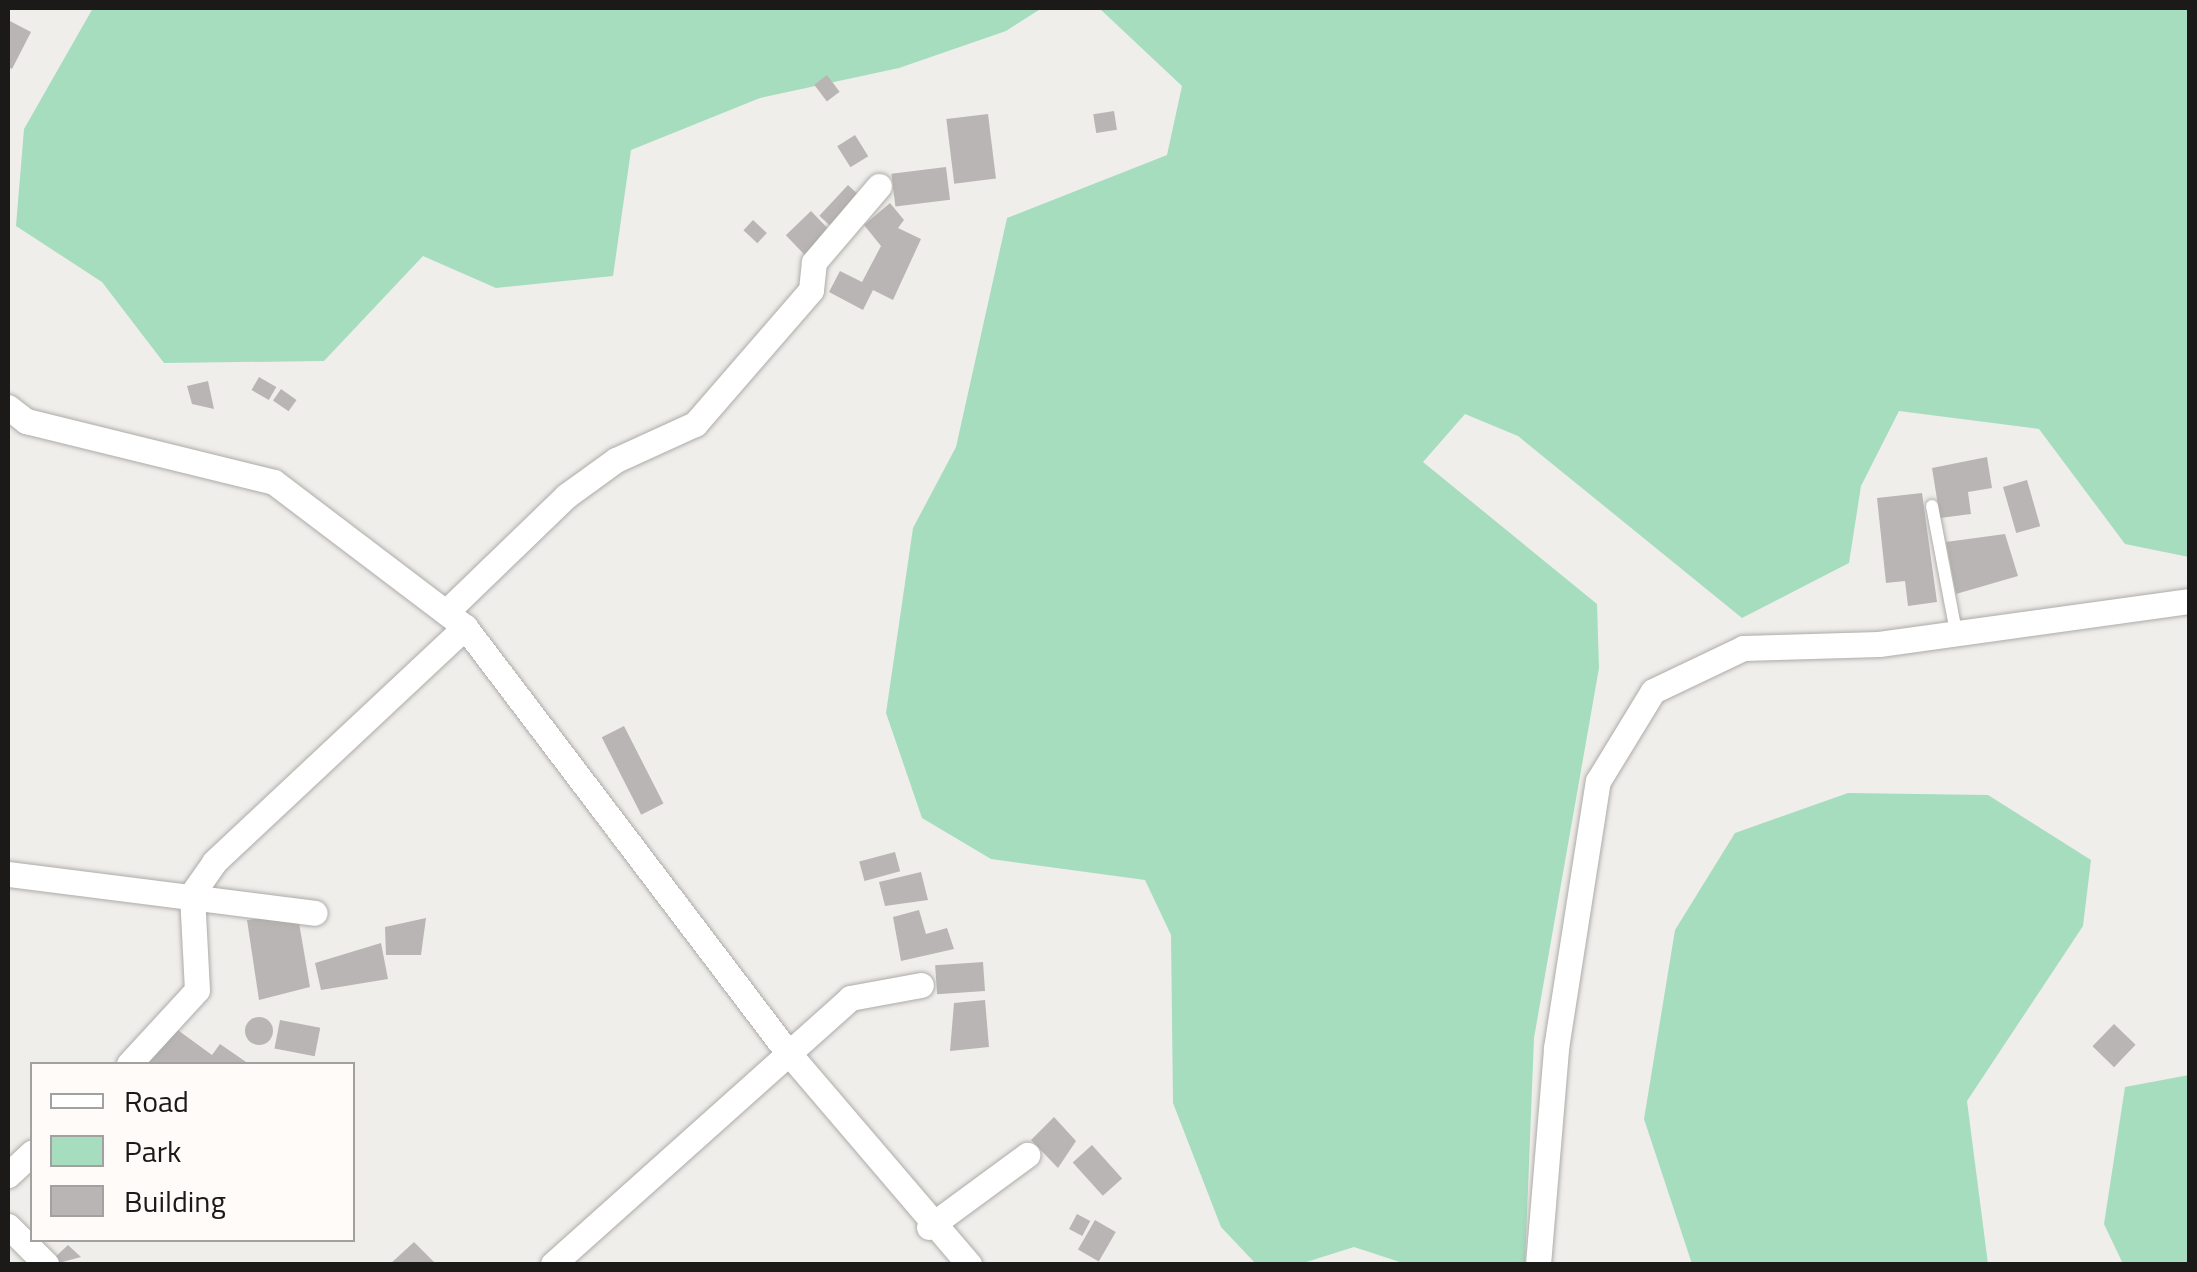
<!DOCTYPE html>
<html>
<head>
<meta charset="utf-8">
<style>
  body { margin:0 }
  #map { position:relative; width:2197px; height:1272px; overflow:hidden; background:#f0eeeb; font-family:"Titillium Web",sans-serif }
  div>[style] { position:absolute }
  .green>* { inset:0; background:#a5ddbe }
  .building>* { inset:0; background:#b9b5b5; transform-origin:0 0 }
  .round { border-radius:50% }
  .roads { filter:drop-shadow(0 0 2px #adaba8) drop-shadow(0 0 2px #adaba8) }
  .lane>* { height:12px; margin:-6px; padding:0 6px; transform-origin:6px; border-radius:6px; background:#fff }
  .street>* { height:25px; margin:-12.5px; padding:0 12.5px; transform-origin:12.5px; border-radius:12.5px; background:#fff }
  span { translate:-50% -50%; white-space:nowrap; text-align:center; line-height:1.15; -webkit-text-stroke:8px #fefbf8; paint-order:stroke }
  .frame { position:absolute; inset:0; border:10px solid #1b1a19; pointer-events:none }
  .legend { position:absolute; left:30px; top:1062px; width:325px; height:180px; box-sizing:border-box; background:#fefbf8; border:2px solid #a3a19f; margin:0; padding:12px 18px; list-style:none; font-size:30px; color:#1b1a19 }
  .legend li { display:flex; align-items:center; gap:20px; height:50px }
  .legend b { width:50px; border:2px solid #a3a19f }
</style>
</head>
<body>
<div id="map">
  <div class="green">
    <i style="clip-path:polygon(93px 8px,1042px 8px,1006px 31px,899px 68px,760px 98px,631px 150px,613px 276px,496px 288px,423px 256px,324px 361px,164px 363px,102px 282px,16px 226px,24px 129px)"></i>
    <i style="clip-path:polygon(1099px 8px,2189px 8px,2189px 557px,2125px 544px,2039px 429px,1899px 411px,1861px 486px,1849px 563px,1742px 618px,1518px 436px,1465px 414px,1423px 462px,1597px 604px,1599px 668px,1534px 1038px,1525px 1264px,1406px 1264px,1354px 1247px,1300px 1264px,1256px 1264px,1221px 1227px,1173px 1103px,1171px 935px,1145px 880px,991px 859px,922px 818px,886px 713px,913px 528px,956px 447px,1007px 218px,1167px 155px,1182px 86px)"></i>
    <i style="clip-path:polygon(1848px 793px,1988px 795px,2091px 860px,2083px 926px,1967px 1101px,1988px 1264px,1692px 1264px,1644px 1119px,1675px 930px,1735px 833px)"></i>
    <i style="clip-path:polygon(2189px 1075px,2189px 1264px,2123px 1264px,2104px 1224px,2125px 1087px)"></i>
  </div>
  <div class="building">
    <i style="clip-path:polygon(8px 20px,31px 32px,12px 69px,8px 67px)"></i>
    <i style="left:827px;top:75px;width:21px;height:16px;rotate:53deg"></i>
    <i style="left:1114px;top:111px;width:19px;height:21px;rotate:81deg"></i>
    <i style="left:988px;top:114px;width:65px;height:42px;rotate:83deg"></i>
    <i style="left:855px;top:135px;width:25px;height:21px;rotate:58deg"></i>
    <i style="left:946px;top:167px;width:33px;height:55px;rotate:83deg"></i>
    <i style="left:848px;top:185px;width:19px;height:42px;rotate:43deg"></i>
    <i style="clip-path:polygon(890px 203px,904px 220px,898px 228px,921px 239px,893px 300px,873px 290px,863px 310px,829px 292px,840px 271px,862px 282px,881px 246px,864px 225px)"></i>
    <i style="left:811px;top:211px;width:28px;height:35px;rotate:46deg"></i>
    <i style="left:753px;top:220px;width:19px;height:14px;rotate:43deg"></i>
    <i style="left:259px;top:377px;width:20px;height:15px;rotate:30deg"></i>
    <i style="clip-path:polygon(208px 381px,214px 409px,192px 404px,187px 386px)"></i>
    <i style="left:281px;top:389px;width:19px;height:14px;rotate:35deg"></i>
    <i style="clip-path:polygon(1987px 457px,1992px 488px,1968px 492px,1971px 514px,1940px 518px,1932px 468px)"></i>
    <i style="left:2027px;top:480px;width:48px;height:25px;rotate:74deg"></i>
    <i style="clip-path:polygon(1922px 493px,1937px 602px,1908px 606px,1905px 581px,1886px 583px,1877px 498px)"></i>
    <i style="clip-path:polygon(2005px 534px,2018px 576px,1956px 594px,1946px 542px)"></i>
    <i style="left:624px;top:726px;width:87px;height:25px;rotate:63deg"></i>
    <i style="left:895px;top:852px;width:20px;height:37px;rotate:75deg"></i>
    <i style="clip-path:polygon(921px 872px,928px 900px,885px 906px,879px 882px)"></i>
    <i style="clip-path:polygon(919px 910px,926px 934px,947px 928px,954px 949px,901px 961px,893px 917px)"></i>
    <i style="clip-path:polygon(287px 914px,298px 917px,310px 987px,259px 1000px,247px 920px)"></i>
    <i style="clip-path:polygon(426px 918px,421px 955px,386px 955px,385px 927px)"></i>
    <i style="clip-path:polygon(381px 943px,388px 979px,321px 990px,315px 963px)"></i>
    <i style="left:983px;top:962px;width:29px;height:48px;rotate:86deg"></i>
    <i style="clip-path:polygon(985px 1000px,989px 1047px,950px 1051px,954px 1003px)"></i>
    <i class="round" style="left:245px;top:1017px;width:28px;height:28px"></i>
    <i style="left:280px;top:1020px;width:41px;height:29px;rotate:11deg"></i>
    <i style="left:2114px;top:1024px;width:30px;height:31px;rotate:44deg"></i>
    <i style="clip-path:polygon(175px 1028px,212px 1055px,220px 1044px,249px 1064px,140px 1064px)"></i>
    <i style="clip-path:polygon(1054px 1117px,1076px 1141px,1058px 1168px,1031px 1140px)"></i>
    <i style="left:1092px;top:1145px;width:45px;height:26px;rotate:48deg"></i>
    <i style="left:1077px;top:1214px;width:15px;height:17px;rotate:28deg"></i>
    <i style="left:1095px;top:1220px;width:24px;height:34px;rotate:30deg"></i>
    <i style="clip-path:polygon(414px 1242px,436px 1264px,390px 1264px)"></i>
    <i style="clip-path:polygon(68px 1245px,81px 1257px,55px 1264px,51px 1261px)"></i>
  </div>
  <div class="roads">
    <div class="lane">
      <i style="left:1932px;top:506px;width:128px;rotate:79.2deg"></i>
    </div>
    <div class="street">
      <i style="left:8px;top:407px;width:23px;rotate:38deg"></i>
      <i style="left:26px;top:421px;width:255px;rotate:13.8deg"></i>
      <i style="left:274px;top:482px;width:240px;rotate:37.2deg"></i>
      <i style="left:465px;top:627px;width:531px;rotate:52.81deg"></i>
      <i style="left:786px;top:1050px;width:282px;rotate:49.5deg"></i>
      <i style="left:446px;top:612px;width:167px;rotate:-44deg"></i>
      <i style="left:566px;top:496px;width:62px;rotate:-35.8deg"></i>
      <i style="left:616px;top:460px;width:87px;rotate:-24.5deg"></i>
      <i style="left:695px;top:424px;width:177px;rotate:-49.1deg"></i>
      <i style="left:811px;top:290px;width:28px;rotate:-84deg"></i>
      <i style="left:814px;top:262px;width:100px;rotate:-49.5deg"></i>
      <i style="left:8px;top:874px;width:309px;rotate:7.2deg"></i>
      <i style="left:129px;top:1064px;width:100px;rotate:-47.4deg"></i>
      <i style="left:197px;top:990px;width:96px;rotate:-93deg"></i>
      <i style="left:192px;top:894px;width:39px;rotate:-55deg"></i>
      <i style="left:214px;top:862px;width:344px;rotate:-43.1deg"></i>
      <i style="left:8px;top:1175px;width:33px;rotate:-43deg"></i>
      <i style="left:8px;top:1226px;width:54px;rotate:45deg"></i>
      <i style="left:929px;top:1227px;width:122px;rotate:-36.3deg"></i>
      <i style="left:553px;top:1264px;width:399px;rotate:-41.8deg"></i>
      <i style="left:850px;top:998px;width:72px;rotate:-10.4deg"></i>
      <i style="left:1538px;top:1264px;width:217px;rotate:-85.2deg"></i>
      <i style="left:1556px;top:1048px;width:270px;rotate:-81.1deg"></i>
      <i style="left:1598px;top:781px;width:105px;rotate:-58.6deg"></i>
      <i style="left:1653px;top:691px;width:100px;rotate:-25.5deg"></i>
      <i style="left:1743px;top:648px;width:136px;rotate:-1.7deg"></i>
      <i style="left:1879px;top:644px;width:314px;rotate:-7.9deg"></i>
    </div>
  </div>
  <div class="frame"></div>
  <ul class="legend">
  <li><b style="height:12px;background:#fff"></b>Road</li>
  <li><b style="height:28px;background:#a5ddbe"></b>Park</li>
  <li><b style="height:28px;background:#b9b5b5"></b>Building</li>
  </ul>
</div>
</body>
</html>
